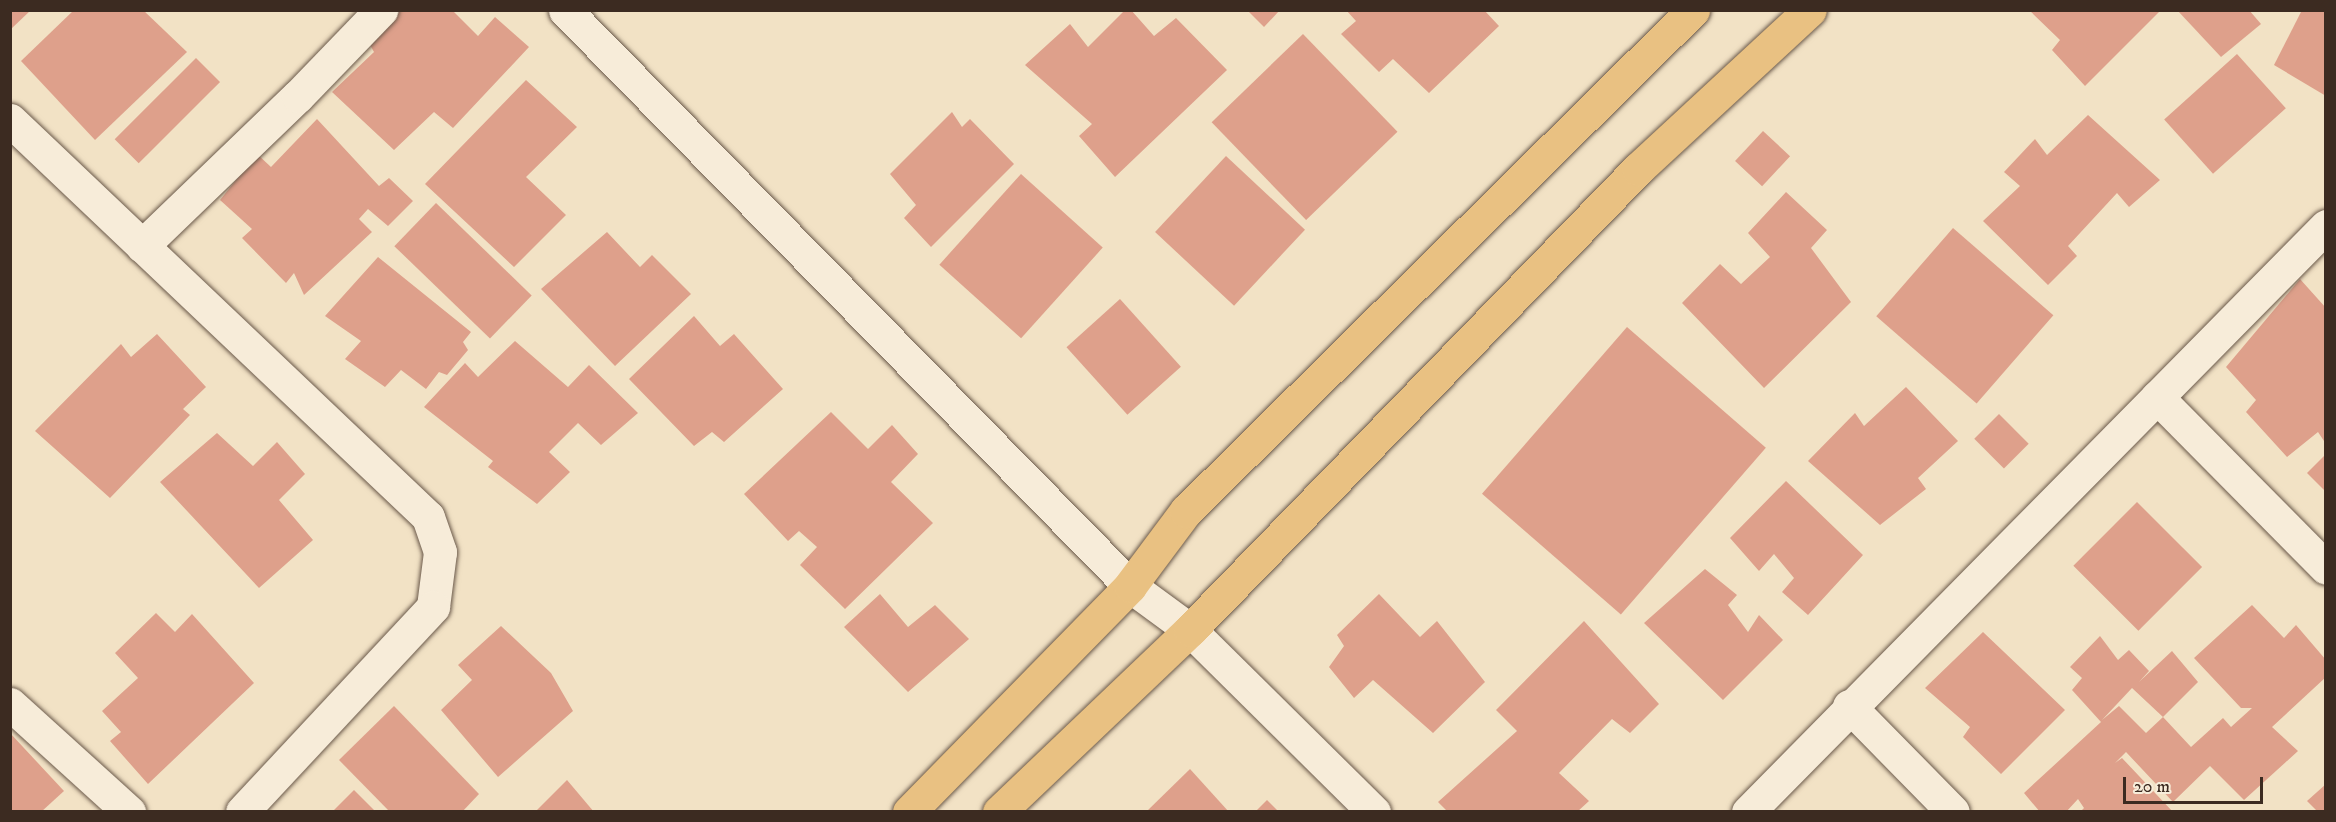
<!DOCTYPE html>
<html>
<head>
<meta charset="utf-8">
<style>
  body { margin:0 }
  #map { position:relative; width:2336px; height:822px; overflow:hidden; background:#f2e2c5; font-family:"IM FELL DW Pica",serif }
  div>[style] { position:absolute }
  .building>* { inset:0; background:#dea08b; transform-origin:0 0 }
  .roads { filter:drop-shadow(0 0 2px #6a594a) drop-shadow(0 0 2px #6a594a) }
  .minor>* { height:33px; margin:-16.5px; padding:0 16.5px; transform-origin:16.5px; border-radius:16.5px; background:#f7ecd9 }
  .major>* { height:33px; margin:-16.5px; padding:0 16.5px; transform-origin:16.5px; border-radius:16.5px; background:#e9c182 }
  span { translate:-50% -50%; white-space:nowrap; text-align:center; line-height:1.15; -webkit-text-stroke:6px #f7ecd9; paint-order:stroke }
  .frame { position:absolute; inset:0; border:12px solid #3c2b21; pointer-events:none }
  .scale { position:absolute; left:2123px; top:777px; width:140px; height:27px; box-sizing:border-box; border:3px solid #3c2b21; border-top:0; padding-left:8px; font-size:18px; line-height:21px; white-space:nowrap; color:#3c2b21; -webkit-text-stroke:4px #f7ecd9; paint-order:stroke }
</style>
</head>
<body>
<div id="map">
  <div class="building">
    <i style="clip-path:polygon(10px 10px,31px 10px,10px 30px)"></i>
    <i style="clip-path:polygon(74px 10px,143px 10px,187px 52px,95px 140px,21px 61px)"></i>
    <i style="clip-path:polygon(401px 10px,452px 10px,478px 36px,495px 17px,529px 47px,453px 128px,434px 112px,394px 150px,332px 92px,374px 52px,369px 43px)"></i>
    <i style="clip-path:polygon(1125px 10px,1131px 10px,1154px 36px,1176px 18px,1227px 70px,1115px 177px,1079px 136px,1092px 124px,1025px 65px,1070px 24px,1088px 47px)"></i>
    <i style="clip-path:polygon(1247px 10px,1280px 10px,1264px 27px)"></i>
    <i style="clip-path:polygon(1346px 10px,1484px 10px,1499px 26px,1429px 93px,1393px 59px,1379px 72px,1341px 34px,1356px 21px)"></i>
    <i style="clip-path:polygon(2029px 10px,2161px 10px,2085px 86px,2052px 50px,2060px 40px)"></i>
    <i style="clip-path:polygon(2177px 10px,2249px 10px,2261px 24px,2221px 57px)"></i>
    <i style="clip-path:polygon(2302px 10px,2326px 10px,2326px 96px,2274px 65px)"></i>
    <i style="left:1303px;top:34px;width:136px;height:127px;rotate:46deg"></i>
    <i style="left:2237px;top:54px;width:73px;height:98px;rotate:48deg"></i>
    <i style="left:196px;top:58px;width:34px;height:115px;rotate:45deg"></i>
    <i style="clip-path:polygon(526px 80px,577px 127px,526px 177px,566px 215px,514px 267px,425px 184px)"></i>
    <i style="clip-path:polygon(952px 112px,962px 127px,970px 119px,1014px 164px,931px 247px,904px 218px,916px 205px,890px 174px)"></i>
    <i style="clip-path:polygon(2088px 115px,2160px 180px,2129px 207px,2117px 193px,2068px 246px,2077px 256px,2048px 285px,1983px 221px,2020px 186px,2004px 172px,2035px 139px,2047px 155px)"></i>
    <i style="clip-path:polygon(317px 119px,379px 186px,389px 178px,413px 201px,388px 226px,368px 209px,359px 219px,372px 232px,304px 295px,294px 273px,286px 283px,242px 238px,252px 229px,220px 200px,257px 154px,271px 167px)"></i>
    <i style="left:1763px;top:131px;width:37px;height:41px;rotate:43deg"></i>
    <i style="left:1226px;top:156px;width:108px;height:104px;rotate:43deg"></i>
    <i style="left:1021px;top:174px;width:110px;height:122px;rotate:42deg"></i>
    <i style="clip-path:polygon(1786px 192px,1827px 230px,1811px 248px,1851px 302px,1764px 388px,1682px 303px,1720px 264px,1741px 284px,1770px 257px,1748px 233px)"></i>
    <i style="left:436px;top:203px;width:133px;height:60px;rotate:44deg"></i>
    <i style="left:1953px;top:228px;width:133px;height:117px;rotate:41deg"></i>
    <i style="clip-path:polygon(607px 232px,640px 267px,652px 255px,691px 294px,615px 366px,541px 289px)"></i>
    <i style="clip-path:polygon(378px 257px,471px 332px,463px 342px,468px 350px,447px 375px,439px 372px,426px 389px,401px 370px,385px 387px,345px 359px,361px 341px,325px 316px)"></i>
    <i style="clip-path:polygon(2300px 279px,2326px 308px,2326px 444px,2318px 432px,2287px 457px,2246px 412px,2256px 400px,2226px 367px)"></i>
    <i style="left:1120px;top:299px;width:91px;height:72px;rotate:48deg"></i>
    <i style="clip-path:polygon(694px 316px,720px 346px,734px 334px,783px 389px,724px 442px,712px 432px,694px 446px,629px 379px)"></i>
    <i style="left:1627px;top:327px;width:184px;height:221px;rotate:41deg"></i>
    <i style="clip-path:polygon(157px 334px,206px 387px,183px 409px,190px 415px,110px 498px,35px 431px,121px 344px,131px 357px)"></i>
    <i style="clip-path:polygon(515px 341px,568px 387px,589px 365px,638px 413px,601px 445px,578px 423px,549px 452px,570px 472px,537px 504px,488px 467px,493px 461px,424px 407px,465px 363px,478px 377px)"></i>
    <i style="clip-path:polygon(1906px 387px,1958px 441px,1918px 478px,1926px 489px,1880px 525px,1808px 461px,1855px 413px,1864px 426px)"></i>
    <i style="clip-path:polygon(831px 412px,868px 449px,892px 425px,918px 454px,891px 482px,933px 523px,845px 609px,800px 565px,817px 547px,799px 531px,788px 541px,744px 494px)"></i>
    <i style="left:1999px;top:414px;width:42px;height:35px;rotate:45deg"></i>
    <i style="clip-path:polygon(217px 433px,253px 466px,277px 442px,305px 474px,279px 500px,313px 540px,259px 588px,160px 482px)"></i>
    <i style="clip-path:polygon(2326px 454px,2326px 492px,2307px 473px)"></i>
    <i style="clip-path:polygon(1786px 481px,1863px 555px,1808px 615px,1782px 592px,1794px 578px,1774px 554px,1759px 571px,1730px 538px)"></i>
    <i style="left:2137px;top:502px;width:92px;height:90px;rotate:45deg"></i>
    <i style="clip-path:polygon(1705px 569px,1737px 595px,1728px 605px,1748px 632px,1759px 615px,1783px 640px,1723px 700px,1644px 623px)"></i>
    <i style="clip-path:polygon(880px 594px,908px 627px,935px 605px,969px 639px,908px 692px,844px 627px)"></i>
    <i style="clip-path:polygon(1379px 594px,1420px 637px,1437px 621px,1485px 682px,1433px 733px,1373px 680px,1354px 698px,1329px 667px,1344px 646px,1337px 635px)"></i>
    <i style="clip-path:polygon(2252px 605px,2284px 638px,2296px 625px,2326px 660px,2326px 677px,2272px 727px,2298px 751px,2244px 800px,2210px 766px,2173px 802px,2126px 752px,2115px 763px,2122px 758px,2173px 812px,2080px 812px,2084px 808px,2078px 799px,2066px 812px,2040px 812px,2024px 793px,2101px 722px,2072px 690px,2082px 678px,2070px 667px,2100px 636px,2118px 660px,2129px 650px,2149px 671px,2139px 682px,2172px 651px,2198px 682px,2163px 717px,2132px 688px,2102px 720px,2119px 706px,2146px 733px,2163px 717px,2191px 747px,2223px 718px,2231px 727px,2252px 708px,2241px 708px,2194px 658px)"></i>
    <i style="clip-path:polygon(156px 613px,175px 632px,192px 614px,254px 683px,148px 784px,110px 741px,121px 732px,102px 711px,138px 678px,115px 653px)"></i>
    <i style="clip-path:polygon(1584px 621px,1659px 704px,1630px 733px,1612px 719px,1559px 773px,1589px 801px,1577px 812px,1448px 812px,1438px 802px,1517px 731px,1496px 710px)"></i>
    <i style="clip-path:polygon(501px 626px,551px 673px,573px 711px,498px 777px,441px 710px,472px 680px,458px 665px)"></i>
    <i style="clip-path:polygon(1983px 632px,2065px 710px,2001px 774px,1963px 737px,1970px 727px,1925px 688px)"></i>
    <i style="clip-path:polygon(394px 706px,479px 794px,462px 812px,390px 812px,339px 760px)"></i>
    <i style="clip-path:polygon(10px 733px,64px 791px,41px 812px,10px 812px)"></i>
    <i style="clip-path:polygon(1190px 769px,1229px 812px,1146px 812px)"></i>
    <i style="clip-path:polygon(567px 780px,594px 812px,535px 812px)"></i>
    <i style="clip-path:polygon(2326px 784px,2326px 812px,2318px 812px,2307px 801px)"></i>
    <i style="clip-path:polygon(354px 790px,376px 812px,332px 812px)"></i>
    <i style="clip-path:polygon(1267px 800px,1279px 812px,1255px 812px)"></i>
  </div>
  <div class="roads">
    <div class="minor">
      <i style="left:565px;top:10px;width:807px;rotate:45.55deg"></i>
      <i style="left:1130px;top:586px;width:74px;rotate:36.3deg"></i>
      <i style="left:1190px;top:630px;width:259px;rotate:44.7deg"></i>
      <i style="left:10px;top:120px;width:576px;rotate:43.52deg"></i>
      <i style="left:428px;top:517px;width:37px;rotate:71deg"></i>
      <i style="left:440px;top:552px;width:55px;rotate:97.3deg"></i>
      <i style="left:433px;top:607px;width:280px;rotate:133deg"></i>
      <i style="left:142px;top:246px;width:216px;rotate:-43.9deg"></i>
      <i style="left:298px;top:96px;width:120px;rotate:-46deg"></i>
      <i style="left:2157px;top:397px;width:240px;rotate:45.3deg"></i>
      <i style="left:10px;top:704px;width:161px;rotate:42.2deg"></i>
      <i style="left:1849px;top:706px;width:148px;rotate:45.5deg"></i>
      <i style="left:1748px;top:812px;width:823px;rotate:-45.39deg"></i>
    </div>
    <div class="major">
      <i style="left:909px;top:812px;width:316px;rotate:-45.6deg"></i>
      <i style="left:1130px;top:586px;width:94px;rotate:-53.3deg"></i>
      <i style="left:1186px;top:511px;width:713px;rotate:-44.66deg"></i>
      <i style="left:999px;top:812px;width:264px;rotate:-43.6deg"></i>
      <i style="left:1190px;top:630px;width:643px;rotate:-45.82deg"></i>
      <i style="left:1638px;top:169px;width:234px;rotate:-42.8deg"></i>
    </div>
  </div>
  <div class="frame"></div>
  <div class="scale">20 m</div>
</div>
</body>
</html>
